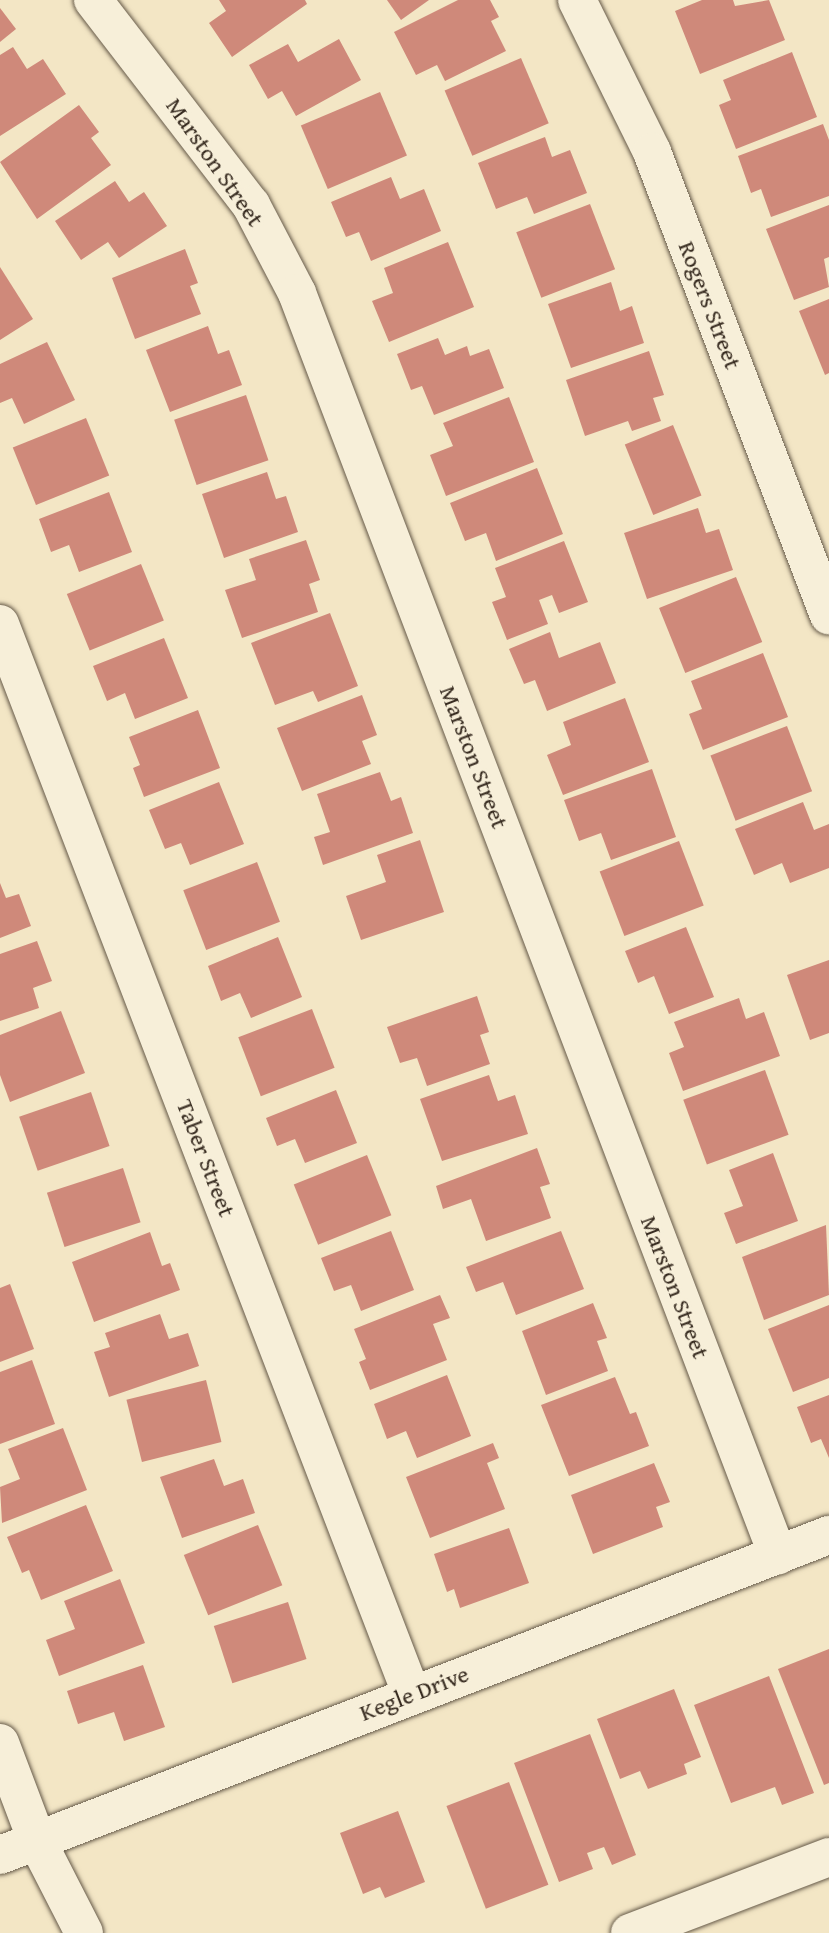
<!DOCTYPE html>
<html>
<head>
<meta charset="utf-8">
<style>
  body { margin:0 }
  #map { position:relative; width:829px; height:1933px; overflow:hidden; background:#f3e6c5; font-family:"Gentium Book Plus",serif }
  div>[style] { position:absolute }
  .building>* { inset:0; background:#cf897a; transform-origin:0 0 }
  .roads { filter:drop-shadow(0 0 2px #665a49) drop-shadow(0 0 2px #665a49) }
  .minor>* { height:38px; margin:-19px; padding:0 19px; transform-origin:19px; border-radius:19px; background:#f7efd9 }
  span { translate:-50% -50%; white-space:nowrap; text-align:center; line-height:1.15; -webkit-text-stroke:5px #f7efd9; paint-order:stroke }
  .street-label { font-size:24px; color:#372b20 }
</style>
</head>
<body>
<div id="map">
  <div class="building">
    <i style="clip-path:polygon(219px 0,305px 0,307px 4px,232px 57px,209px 23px,226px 11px)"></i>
    <i style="clip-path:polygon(387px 0,429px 0,401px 20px)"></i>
    <i style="clip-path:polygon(458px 0,490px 0,499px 17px,491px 21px,506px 51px,445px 81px,437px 65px,416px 75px,394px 32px)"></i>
    <i style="clip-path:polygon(702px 0,733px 0,735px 6px,769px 0,785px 40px,700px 74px,675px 11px)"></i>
    <i style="clip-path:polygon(0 8px,16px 29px,0 42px)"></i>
    <i style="clip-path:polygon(339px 39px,361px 80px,296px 116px,282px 91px,268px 99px,249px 65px,288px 44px,298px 62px)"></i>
    <i style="clip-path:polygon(13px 47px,27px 69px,43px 59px,66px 94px,0 136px,0 55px)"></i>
    <i style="clip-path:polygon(792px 52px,817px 117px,736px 149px,719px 105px,731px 100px,723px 80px)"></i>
    <i style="left:521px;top:58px;width:71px;height:83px;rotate:67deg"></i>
    <i style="left:380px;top:92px;width:69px;height:86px;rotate:67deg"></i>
    <i style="clip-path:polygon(79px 105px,99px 132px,91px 138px,111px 165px,37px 219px,0 162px)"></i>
    <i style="clip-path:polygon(823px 124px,829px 140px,829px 196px,771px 217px,761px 189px,751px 193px,738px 156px)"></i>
    <i style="clip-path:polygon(545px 137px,552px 157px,570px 150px,587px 193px,534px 214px,527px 197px,496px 209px,478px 163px)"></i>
    <i style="clip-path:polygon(391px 177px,400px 199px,424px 189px,441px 231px,371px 261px,359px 232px,346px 237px,331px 202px)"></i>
    <i style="clip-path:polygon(115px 181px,129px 202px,144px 192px,167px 226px,119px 258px,108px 242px,81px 260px,55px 221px)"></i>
    <i style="left:590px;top:204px;width:70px;height:79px;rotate:69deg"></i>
    <i style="clip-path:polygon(829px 205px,829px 257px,824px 259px,829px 287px,794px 300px,766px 229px)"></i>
    <i style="clip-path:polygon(448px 242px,474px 307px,389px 342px,372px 301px,393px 293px,384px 268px)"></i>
    <i style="clip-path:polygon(185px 249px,198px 283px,190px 286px,201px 314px,135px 339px,112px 278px)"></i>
    <i style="clip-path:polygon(0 267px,33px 319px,0 340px)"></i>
    <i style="clip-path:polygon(611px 282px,620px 311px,632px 306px,644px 343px,571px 368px,548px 304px)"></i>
    <i style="clip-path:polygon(829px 299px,829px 373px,825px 375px,799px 311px)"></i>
    <i style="clip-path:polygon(208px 326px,218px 354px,229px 350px,242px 385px,170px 412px,146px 350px)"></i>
    <i style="clip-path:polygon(438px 338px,445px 355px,467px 346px,470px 356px,489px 349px,504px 388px,434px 415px,422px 386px,411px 390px,397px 354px)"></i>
    <i style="clip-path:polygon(47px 342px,75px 400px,24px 424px,12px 398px,0 403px,0 364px)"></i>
    <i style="clip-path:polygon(649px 351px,664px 395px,653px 398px,661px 421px,632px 431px,628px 421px,585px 436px,566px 380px)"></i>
    <i style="left:246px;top:395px;width:69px;height:76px;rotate:71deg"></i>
    <i style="clip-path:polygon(509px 397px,534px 462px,446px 496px,430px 455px,453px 446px,443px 423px)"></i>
    <i style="left:86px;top:418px;width:62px;height:79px;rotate:68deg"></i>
    <i style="left:673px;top:425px;width:76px;height:52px;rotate:68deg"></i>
    <i style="clip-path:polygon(537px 468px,563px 534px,496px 561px,486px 533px,465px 541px,450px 503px)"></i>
    <i style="clip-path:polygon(267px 472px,276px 499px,286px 496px,298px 532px,224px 558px,202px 494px)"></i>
    <i style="clip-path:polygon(109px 492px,132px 552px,79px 572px,69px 545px,51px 552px,39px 519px)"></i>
    <i style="clip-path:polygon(698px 508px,706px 533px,719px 529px,733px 570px,647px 599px,624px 533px)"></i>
    <i style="clip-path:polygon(306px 540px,320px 580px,309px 584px,318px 612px,242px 638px,225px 590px,256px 580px,249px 559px)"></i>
    <i style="clip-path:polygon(564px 541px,588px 602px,559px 613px,552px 595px,539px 600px,548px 624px,507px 640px,492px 602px,506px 597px,495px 568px)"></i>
    <i style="left:141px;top:564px;width:61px;height:80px;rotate:68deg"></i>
    <i style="left:736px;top:577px;width:70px;height:83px;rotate:68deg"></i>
    <i style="clip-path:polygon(330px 613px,358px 686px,318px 702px,313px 691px,275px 705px,251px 643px)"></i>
    <i style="clip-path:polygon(550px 632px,559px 658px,600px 642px,616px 683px,547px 711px,535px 680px,524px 684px,509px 649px)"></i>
    <i style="clip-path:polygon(164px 638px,188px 698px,135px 719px,125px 693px,107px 701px,93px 666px)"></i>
    <i style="clip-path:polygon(763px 653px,788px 717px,703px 750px,689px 714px,702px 709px,691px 681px)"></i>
    <i style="clip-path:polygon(362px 695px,377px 735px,362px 741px,371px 764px,302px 791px,277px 728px)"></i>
    <i style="clip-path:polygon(625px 698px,649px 762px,563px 795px,547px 755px,571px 745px,563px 722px)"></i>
    <i style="clip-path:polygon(198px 710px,220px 768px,144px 797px,133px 768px,140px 765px,129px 737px)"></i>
    <i style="left:787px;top:726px;width:70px;height:82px;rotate:69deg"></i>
    <i style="clip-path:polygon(652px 769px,676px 837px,611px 860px,601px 833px,579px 841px,564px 800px)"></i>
    <i style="clip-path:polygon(380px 772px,391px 801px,401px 797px,413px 833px,323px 865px,314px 837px,330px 832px,317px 794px)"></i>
    <i style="clip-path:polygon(219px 782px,244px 844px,190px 865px,181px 843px,165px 849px,149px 810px)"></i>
    <i style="clip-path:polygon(803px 802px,814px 830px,829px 824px,829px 868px,790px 883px,782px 863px,754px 875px,735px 829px)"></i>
    <i style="clip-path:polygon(420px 840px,444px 912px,361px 940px,346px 896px,386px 882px,377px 855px)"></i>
    <i style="left:679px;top:841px;width:69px;height:85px;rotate:69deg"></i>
    <i style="left:257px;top:862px;width:64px;height:79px;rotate:69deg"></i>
    <i style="clip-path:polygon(0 883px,6px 898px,19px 894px,31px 926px,0 938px)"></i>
    <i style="clip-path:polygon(686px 927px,714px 997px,669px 1014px,654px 976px,638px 983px,625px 951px)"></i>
    <i style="clip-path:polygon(278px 937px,302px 997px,251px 1018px,240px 993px,221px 1001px,208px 966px)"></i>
    <i style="clip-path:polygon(37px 941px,52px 981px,33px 988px,39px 1008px,0 1021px,0 954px)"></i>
    <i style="clip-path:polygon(829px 960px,829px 1033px,810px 1040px,787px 975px)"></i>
    <i style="clip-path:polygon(477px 996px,489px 1032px,480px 1035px,490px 1064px,427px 1086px,417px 1058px,400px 1063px,387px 1027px)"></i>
    <i style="clip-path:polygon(739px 998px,746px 1019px,764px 1012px,780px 1056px,683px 1091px,669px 1053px,684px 1047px,674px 1022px)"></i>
    <i style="left:312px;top:1009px;width:63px;height:79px;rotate:69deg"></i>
    <i style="clip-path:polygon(61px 1011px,85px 1073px,10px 1102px,0 1075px,0 1035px)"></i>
    <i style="left:765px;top:1070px;width:69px;height:87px;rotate:70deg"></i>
    <i style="clip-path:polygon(489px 1075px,498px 1101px,515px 1095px,528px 1134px,442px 1161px,420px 1099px)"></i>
    <i style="clip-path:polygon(336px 1090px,357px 1143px,305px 1163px,295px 1139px,277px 1146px,266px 1118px)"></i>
    <i style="left:91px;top:1092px;width:57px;height:76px;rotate:71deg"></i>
    <i style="clip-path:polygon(537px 1148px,550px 1184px,540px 1187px,551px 1218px,486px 1241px,471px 1199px,443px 1209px,436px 1186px)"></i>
    <i style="clip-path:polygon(773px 1153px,798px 1221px,736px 1244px,724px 1213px,743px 1206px,729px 1170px)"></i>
    <i style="left:367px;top:1155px;width:65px;height:79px;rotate:68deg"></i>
    <i style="left:123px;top:1168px;width:57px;height:80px;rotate:72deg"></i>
    <i style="clip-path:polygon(826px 1225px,829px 1295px,764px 1320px,742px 1257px)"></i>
    <i style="clip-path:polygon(391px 1231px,414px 1290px,361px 1311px,351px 1285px,334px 1291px,321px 1258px)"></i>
    <i style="clip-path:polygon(561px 1231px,584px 1289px,516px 1315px,503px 1282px,476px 1292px,466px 1267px)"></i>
    <i style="clip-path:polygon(150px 1232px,162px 1266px,170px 1263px,180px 1290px,94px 1322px,72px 1262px)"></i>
    <i style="clip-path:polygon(10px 1284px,34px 1349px,0 1362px,0 1288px)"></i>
    <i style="clip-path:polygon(440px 1295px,450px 1318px,433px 1324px,447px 1360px,370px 1390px,359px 1362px,366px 1359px,354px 1329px)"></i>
    <i style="clip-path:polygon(593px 1303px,607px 1338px,597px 1341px,608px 1371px,546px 1395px,522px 1331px)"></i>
    <i style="clip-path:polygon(829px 1305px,829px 1378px,793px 1392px,768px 1329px)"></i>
    <i style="clip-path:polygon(160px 1314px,169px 1339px,188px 1333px,199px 1366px,109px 1397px,94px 1352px,110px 1347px,105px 1333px)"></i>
    <i style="clip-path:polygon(32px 1360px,55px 1424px,0 1444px,0 1372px)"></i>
    <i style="clip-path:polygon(447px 1375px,471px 1436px,417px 1458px,406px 1431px,387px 1439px,374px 1404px)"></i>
    <i style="clip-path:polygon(615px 1377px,630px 1414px,636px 1412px,649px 1446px,569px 1476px,541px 1405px)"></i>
    <i style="left:206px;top:1380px;width:64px;height:82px;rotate:76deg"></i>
    <i style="clip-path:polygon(829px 1395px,829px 1458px,821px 1439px,811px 1443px,797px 1407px)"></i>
    <i style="clip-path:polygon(63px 1428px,87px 1490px,2px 1523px,0 1487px,20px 1479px,8px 1449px)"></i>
    <i style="clip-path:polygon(493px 1443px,499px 1458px,487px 1463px,505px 1509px,430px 1538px,406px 1477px)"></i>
    <i style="clip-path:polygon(214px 1459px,224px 1486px,243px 1479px,255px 1513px,182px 1538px,160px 1477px)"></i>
    <i style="clip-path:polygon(654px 1463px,670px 1502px,656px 1507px,663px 1527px,593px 1554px,571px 1495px)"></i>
    <i style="clip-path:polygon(86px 1505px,113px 1571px,41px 1600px,29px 1570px,22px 1573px,7px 1537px)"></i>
    <i style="left:258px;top:1525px;width:65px;height:80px;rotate:68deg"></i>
    <i style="clip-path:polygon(509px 1528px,529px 1583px,460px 1608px,454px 1589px,447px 1592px,434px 1554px)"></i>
    <i style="clip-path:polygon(120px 1579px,145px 1643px,59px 1676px,46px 1640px,75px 1629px,64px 1601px)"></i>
    <i style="left:288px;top:1602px;width:60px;height:78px;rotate:72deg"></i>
    <i style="clip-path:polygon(829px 1649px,829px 1783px,824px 1785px,778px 1669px)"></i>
    <i style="clip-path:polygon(143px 1665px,165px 1727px,124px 1741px,114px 1712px,78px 1724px,67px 1691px)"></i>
    <i style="clip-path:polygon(769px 1676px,814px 1793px,782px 1805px,775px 1787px,731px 1803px,694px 1705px)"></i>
    <i style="clip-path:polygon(674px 1689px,701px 1757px,684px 1764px,687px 1774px,648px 1789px,640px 1771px,620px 1779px,597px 1719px)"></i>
    <i style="clip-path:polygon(590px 1734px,636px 1855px,612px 1865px,604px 1847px,587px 1853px,593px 1869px,559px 1882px,514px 1763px)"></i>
    <i style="left:509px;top:1782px;width:110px;height:67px;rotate:69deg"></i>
    <i style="clip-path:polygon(398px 1811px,425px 1882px,385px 1898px,380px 1887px,363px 1894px,340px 1833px)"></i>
  </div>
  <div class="roads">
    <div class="minor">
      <i style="left:93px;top:0;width:259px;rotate:52.4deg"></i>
      <i style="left:251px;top:205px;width:99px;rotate:62.4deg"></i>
      <i style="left:297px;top:293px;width:1351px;rotate:69.15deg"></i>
      <i style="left:577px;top:0;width:169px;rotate:63.7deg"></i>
      <i style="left:652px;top:152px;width:496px;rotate:69.1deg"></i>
      <i style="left:0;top:624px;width:1145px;rotate:68.97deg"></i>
      <i style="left:0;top:1743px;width:105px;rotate:69.3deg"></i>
      <i style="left:37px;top:1841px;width:103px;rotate:62.9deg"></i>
      <i style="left:0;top:1855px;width:889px;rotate:-21.11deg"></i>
      <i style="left:630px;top:1933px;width:213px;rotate:-20.9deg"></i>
    </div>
  </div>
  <div class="street-label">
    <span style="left:215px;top:162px;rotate:55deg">Marston Street</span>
    <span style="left:710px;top:305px;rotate:69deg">Rogers Street</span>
    <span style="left:474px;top:757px;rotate:69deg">Marston Street</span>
    <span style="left:206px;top:1158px;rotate:69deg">Taber Street</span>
    <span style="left:675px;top:1287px;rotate:69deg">Marston Street</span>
    <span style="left:414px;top:1693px;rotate:-21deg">Kegle Drive</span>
  </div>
</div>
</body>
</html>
